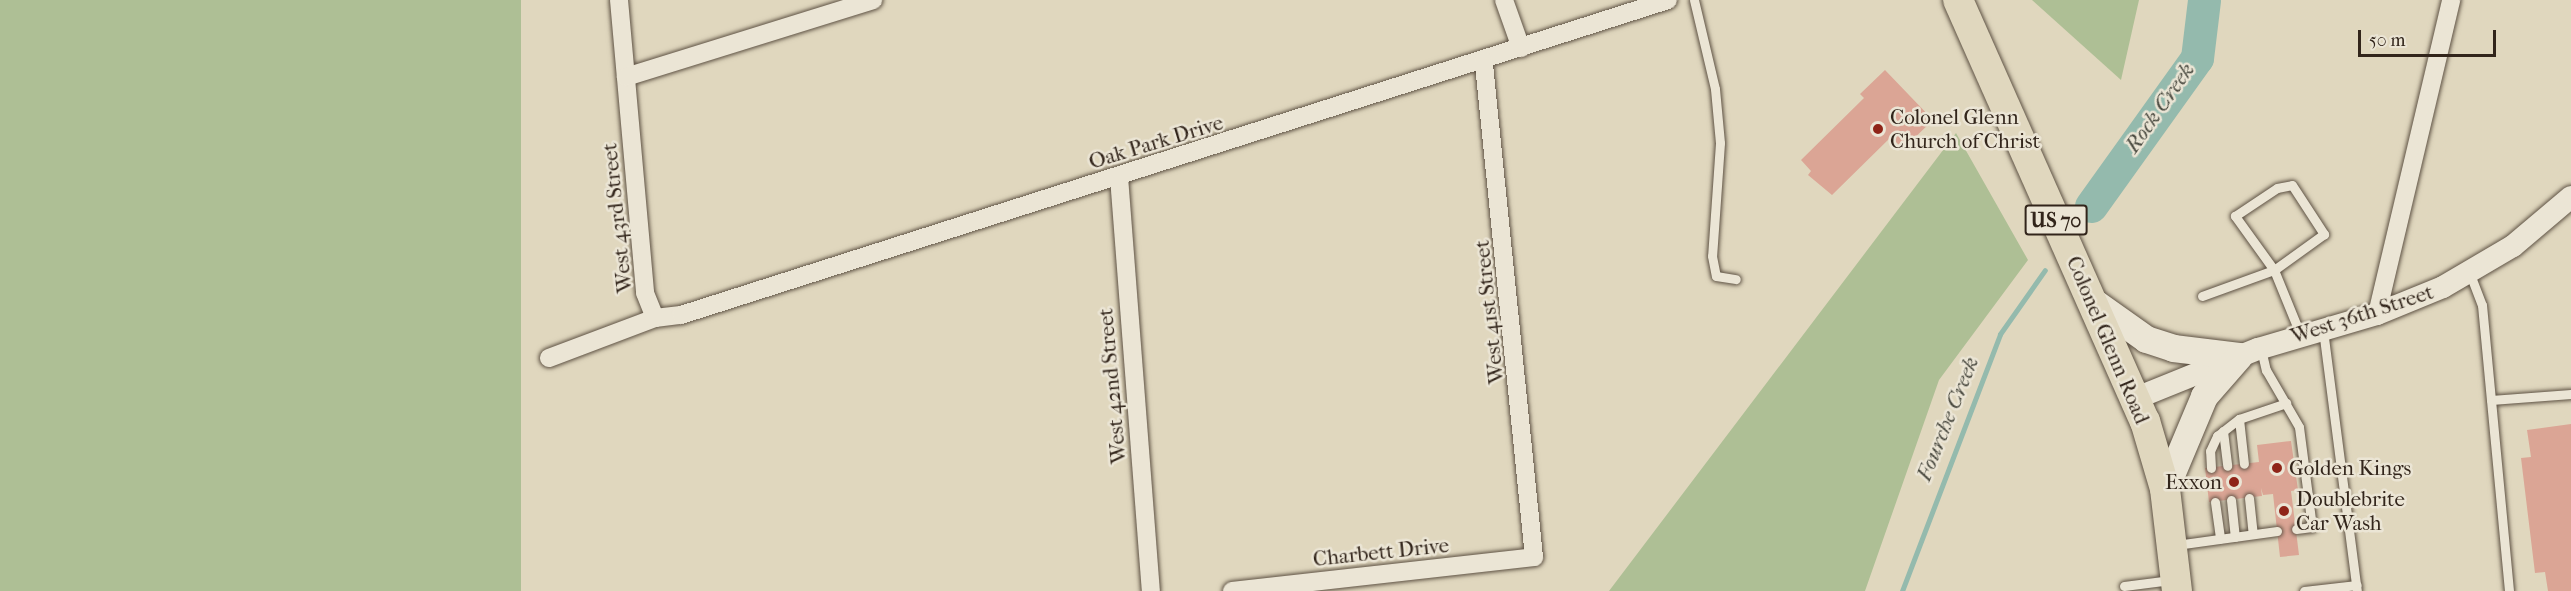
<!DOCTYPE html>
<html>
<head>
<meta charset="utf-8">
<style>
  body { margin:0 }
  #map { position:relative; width:2571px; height:591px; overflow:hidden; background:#e0d7be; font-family:"IM FELL French Canon",serif }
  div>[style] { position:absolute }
  .green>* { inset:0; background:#aebf95; transform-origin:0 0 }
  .stream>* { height:5px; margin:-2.5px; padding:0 2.5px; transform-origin:2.5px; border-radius:2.5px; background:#94baad }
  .river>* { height:33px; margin:-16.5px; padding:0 16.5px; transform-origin:16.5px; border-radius:16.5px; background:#94baad }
  .building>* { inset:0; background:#dba595 }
  .roads { filter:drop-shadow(0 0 2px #5e5244) drop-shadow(0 0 2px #5e5244) }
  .service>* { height:9px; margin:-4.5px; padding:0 4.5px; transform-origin:4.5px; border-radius:4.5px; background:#ebe5d5 }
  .minor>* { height:18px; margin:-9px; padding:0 9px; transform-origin:9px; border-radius:9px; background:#ebe5d5 }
  .tertiary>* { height:22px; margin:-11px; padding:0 11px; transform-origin:11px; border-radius:11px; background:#ebe5d5 }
  .secondary>* { height:27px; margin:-13.5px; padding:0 13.5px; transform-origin:13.5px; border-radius:13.5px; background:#ebe5d5 }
  .primary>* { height:30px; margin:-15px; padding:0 15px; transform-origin:15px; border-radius:15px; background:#e0d7be }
  .dots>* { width:16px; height:16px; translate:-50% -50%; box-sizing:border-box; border:3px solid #ebe5d5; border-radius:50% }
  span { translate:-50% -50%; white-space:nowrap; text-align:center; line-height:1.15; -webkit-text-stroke:5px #ebe5d5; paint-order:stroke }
  .shield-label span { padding:2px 4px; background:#ebe5d5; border:2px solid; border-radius:4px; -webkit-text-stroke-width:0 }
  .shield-label { font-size:20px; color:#32251b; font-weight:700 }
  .poi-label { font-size:21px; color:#32251b }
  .left { translate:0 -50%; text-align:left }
  .right { translate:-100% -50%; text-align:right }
  .street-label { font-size:21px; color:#32251b }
  .water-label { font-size:22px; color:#4a4a40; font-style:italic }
  .scale { position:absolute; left:2358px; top:30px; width:138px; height:27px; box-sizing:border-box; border:3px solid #32251b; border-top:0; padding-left:8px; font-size:18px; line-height:21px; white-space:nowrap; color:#32251b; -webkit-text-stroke:4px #ebe5d5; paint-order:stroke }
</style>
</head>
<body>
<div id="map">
  <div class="green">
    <i style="left:0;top:0;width:521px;height:591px"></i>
    <i style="clip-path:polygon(2032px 0,2139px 0,2121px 80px)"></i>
    <i style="clip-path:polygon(1956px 133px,2028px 260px,1939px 380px,1865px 591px,1609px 591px)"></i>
  </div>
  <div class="stream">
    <i style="left:1902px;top:591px;width:275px;rotate:-69.1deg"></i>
    <i style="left:2000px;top:334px;width:78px;rotate:-54.9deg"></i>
  </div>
  <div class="river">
    <i style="left:2091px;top:206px;width:182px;rotate:-54.4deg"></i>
    <i style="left:2197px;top:58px;width:58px;rotate:-83.1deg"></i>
  </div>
  <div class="building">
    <i style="clip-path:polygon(1885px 70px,1933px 120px,1903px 149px,1891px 137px,1832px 195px,1808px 175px,1811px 171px,1801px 160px,1864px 98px,1860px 94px)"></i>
    <i style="clip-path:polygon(2571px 424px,2571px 591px,2548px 591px,2545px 572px,2535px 573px,2521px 458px,2531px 457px,2527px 430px)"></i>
    <i style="clip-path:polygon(2291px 441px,2298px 490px,2291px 491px,2299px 555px,2280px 557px,2273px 494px,2263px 495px,2261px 488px,2262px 496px,2209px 502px,2205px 468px,2259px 462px,2257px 445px)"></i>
  </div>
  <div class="roads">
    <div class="service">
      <i style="left:1694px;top:0;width:91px;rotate:76.7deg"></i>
      <i style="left:1715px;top:89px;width:54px;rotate:84.7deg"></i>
      <i style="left:1720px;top:143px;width:113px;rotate:94deg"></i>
      <i style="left:1712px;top:256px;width:20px;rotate:79deg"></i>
      <i style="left:1716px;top:276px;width:20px;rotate:9deg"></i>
      <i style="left:2470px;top:274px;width:33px;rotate:69deg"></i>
      <i style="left:2482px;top:305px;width:287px;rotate:84.6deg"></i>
      <i style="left:2202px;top:296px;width:77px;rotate:-19.9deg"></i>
      <i style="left:2274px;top:270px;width:67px;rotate:-125.8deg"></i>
      <i style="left:2235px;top:216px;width:50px;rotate:-33.7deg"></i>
      <i style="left:2277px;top:188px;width:15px;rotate:-11deg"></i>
      <i style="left:2292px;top:185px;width:59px;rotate:56.9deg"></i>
      <i style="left:2324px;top:234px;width:62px;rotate:144.2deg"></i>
      <i style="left:2274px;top:270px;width:71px;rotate:67.8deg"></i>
      <i style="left:2323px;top:330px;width:263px;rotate:82.6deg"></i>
      <i style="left:2261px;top:349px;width:22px;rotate:77deg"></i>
      <i style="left:2266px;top:370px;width:66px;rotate:59.9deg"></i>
      <i style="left:2299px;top:427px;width:101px;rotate:82.6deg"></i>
      <i style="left:2312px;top:527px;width:16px;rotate:173deg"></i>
      <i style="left:2491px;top:400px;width:80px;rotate:-4.3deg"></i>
      <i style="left:2239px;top:419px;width:45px;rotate:83.7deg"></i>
      <i style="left:2223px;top:431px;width:35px;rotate:83deg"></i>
      <i style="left:2211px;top:468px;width:17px;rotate:-93deg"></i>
      <i style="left:2210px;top:451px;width:17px;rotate:-65deg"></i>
      <i style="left:2217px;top:436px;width:28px;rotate:-38deg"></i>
      <i style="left:2239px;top:419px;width:50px;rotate:-18.8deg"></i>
      <i style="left:2249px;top:498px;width:36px;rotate:84deg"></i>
      <i style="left:2231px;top:500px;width:37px;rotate:84deg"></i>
      <i style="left:2215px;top:502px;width:37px;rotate:82deg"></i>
      <i style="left:2176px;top:545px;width:102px;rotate:-7.9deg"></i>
      <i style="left:2124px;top:586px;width:47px;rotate:-7.3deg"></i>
      <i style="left:2304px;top:591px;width:53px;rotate:-6.5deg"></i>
    </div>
    <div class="minor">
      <i style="left:619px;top:0;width:294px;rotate:84.9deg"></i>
      <i style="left:645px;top:293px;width:27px;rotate:68deg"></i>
      <i style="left:1504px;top:0;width:51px;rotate:70.5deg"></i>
      <i style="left:626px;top:77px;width:259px;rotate:-17.3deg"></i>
      <i style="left:1119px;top:177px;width:415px;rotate:85.6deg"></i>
      <i style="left:2377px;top:314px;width:323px;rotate:-76.7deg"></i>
      <i style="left:549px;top:358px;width:113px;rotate:-20.7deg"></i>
      <i style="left:655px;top:318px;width:26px;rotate:-7deg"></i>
      <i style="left:681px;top:315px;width:1036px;rotate:-17.7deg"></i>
      <i style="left:1232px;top:591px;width:304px;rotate:-6.4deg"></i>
      <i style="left:1534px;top:557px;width:498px;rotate:-95.8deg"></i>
    </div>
    <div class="tertiary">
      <i style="left:2134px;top:399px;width:134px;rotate:-22deg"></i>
      <i style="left:2258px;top:349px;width:124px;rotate:-16.4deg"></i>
      <i style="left:2377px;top:314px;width:71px;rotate:-22.2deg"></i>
      <i style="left:2443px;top:287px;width:81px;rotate:-30.4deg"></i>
      <i style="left:2513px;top:246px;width:76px;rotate:-40.2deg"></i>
    </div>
    <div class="secondary">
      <i style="left:2091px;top:300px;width:67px;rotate:35.3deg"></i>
      <i style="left:2146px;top:339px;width:28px;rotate:18deg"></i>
      <i style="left:2173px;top:348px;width:66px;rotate:6.9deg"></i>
      <i style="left:2165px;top:489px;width:101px;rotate:-67.2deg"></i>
      <i style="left:2204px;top:396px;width:53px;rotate:-48.8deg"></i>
    </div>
    <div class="primary">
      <i style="left:1958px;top:0;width:461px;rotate:66.1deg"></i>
      <i style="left:2145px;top:421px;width:71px;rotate:73.6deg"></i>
      <i style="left:2165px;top:489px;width:103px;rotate:83.3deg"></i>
    </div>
  </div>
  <div class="dots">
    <i style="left:1878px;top:129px;background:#8f2418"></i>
    <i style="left:2277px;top:468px;background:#8f2418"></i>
    <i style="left:2234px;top:482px;background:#8f2418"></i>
    <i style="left:2284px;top:511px;background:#8f2418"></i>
  </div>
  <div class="shield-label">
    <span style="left:2056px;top:220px">US 70</span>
  </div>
  <div class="poi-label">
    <span class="left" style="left:1890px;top:129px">Colonel Glenn<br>Church of Christ</span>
    <span class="left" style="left:2289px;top:468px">Golden Kings</span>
    <span class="right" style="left:2222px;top:482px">Exxon</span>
    <span class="left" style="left:2296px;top:511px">Doublebrite<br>Car Wash</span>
  </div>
  <div class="street-label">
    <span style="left:1156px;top:142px;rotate:-17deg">Oak Park Drive</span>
    <span style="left:617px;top:218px;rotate:-96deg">West 43rd Street</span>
    <span style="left:1489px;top:312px;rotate:-96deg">West 41st Street</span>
    <span style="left:2362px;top:314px;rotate:-18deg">West 36th Street</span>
    <span style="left:2108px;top:340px;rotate:67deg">Colonel Glenn Road</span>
    <span style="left:1112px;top:386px;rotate:-95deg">West 42nd Street</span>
    <span style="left:1381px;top:552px;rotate:-6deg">Charbett Drive</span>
  </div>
  <div class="water-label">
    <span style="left:2160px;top:108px;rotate:-55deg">Rock Creek</span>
    <span style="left:1948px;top:419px;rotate:-68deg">Fourche Creek</span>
  </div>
  <div class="scale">50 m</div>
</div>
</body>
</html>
